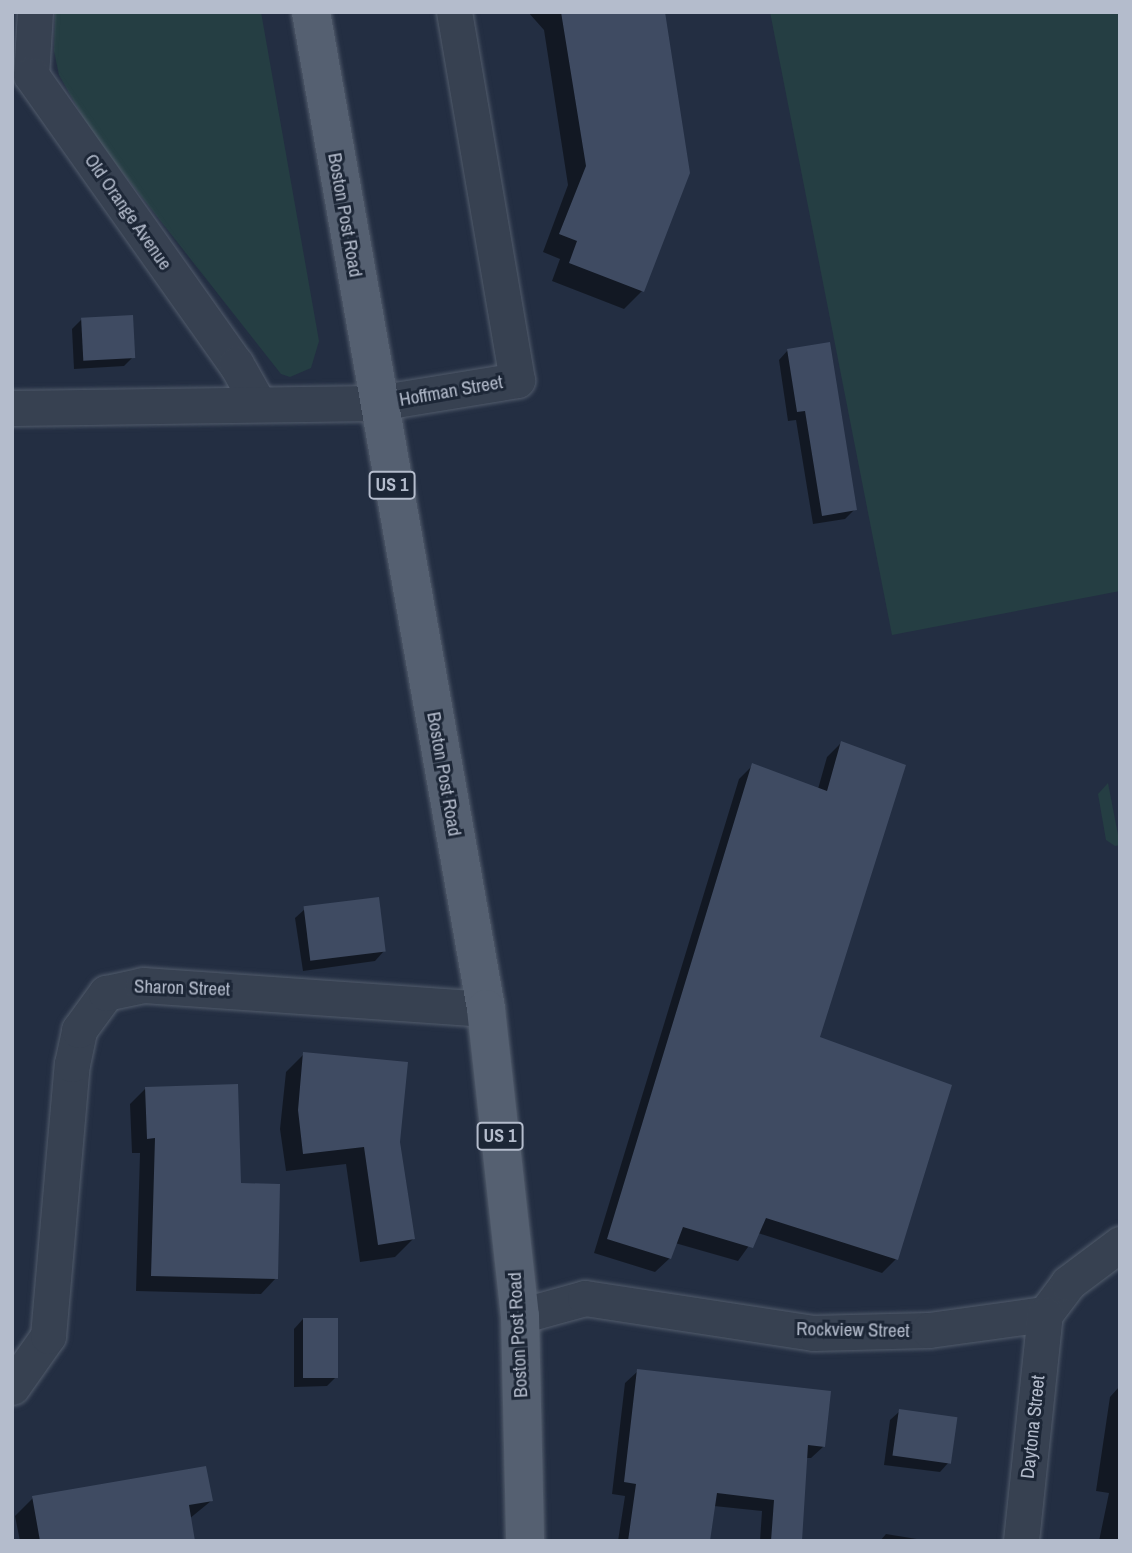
<!DOCTYPE html>
<html>
<head>
<meta charset="utf-8">
<style>
  body { margin:0 }
  #map { position:relative; width:1132px; height:1553px; overflow:hidden; background:#232e42; font-family:"Archivo Narrow",sans-serif }
  div>[style] { position:absolute }
  .green>* { inset:0; background:#253e43 }
  .shadow>* { inset:0; background:#0007 }
  .building>* { inset:0; background:#3f4b62; transform-origin:0 0 }
  .roads { filter:drop-shadow(0 0 2px #525c6c) drop-shadow(0 0 2px #525c6c) }
  .street>* { height:35px; margin:-17.5px; padding:0 17.5px; transform-origin:17.5px; border-radius:17.5px; background:#374151 }
  .primary>* { height:38px; margin:-19px; padding:0 19px; transform-origin:19px; border-radius:19px; background:#556071 }
  span { translate:-50% -50%; white-space:nowrap; text-align:center; line-height:1.15; -webkit-text-stroke:6px #1c2636; paint-order:stroke }
  .shield-label span { padding:2px 5px; background:#1c2636; border:2px solid; border-radius:5px; -webkit-text-stroke-width:0 }
  .shield-label { font-size:18px; color:#b4bccc; font-weight:700 }
  .street-label { font-size:19px; color:#b4bccc }
  .frame { position:absolute; inset:0; border:14px solid #b4bccc; pointer-events:none }
</style>
</head>
<body>
<div id="map">
  <div class="green">
    <i style="clip-path:polygon(55px 12px,261px 12px,319px 341px,311px 368px,290px 377px,281px 374px,93px 135px,59px 75px,54px 51px)"></i>
    <i style="clip-path:polygon(770px 12px,1120px 12px,1120px 591px,892px 635px)"></i>
    <i style="clip-path:polygon(1108px 783px,1120px 845px,1115px 846px,1106px 840px,1098px 794px)"></i>
  </div>
  <div class="shadow">
    <i style="clip-path:polygon(528px 12px,663px 12px,689px 173px,642px 291px,624px 309px,552px 281px,560px 259px,543px 252px,568px 185px,544px 30px)"></i>
    <i style="clip-path:polygon(82px 319px,133px 357px,124px 366px,74px 369px,72px 329px)"></i>
    <i style="clip-path:polygon(788px 350px,855px 509px,845px 519px,813px 524px,796px 420px,788px 421px,779px 360px)"></i>
    <i style="clip-path:polygon(841px 743px,817px 1039px,896px 1259px,882px 1273px,758px 1233px,738px 1261px,675px 1243px,670px 1258px,655px 1272px,594px 1253px,739px 779px,753px 765px,818px 789px,827px 757px)"></i>
    <i style="clip-path:polygon(305px 909px,384px 951px,375px 961px,303px 971px,295px 918px)"></i>
    <i style="clip-path:polygon(304px 1054px,399px 1142px,413px 1239px,395px 1257px,360px 1262px,346px 1164px,286px 1171px,280px 1129px,286px 1072px)"></i>
    <i style="clip-path:polygon(145px 1089px,240px 1185px,276px 1278px,261px 1294px,136px 1291px,140px 1153px,132px 1153px,130px 1104px)"></i>
    <i style="clip-path:polygon(303px 1319px,336px 1377px,327px 1386px,294px 1387px,294px 1329px)"></i>
    <i style="clip-path:polygon(638px 1371px,824px 1446px,811px 1458px,805px 1458px,800px 1541px,760px 1541px,762px 1511px,714px 1506px,709px 1541px,618px 1541px,625px 1496px,612px 1494px,625px 1383px)"></i>
    <i style="clip-path:polygon(1119px 1387px,1120px 1541px,1099px 1541px,1109px 1493px,1096px 1491px,1110px 1397px)"></i>
    <i style="clip-path:polygon(900px 1411px,949px 1462px,940px 1472px,884px 1465px,890px 1420px)"></i>
    <i style="clip-path:polygon(33px 1498px,211px 1501px,189px 1519px,193px 1541px,20px 1541px,15px 1516px)"></i>
    <i style="clip-path:polygon(886px 1534px,929px 1541px,880px 1541px)"></i>
  </div>
  <div class="building">
    <i style="clip-path:polygon(561px 12px,665px 12px,690px 173px,644px 292px,569px 263px,577px 241px,559px 234px,586px 166px)"></i>
    <i style="left:133px;top:315px;width:43px;height:52px;rotate:87deg"></i>
    <i style="clip-path:polygon(830px 342px,857px 510px,822px 516px,805px 411px,797px 412px,787px 349px)"></i>
    <i style="clip-path:polygon(841px 741px,906px 765px,820px 1037px,952px 1085px,898px 1260px,766px 1218px,753px 1248px,683px 1227px,671px 1259px,607px 1239px,752px 763px,827px 791px)"></i>
    <i style="left:379px;top:897px;width:55px;height:76px;rotate:83deg"></i>
    <i style="clip-path:polygon(303px 1052px,408px 1062px,400px 1142px,415px 1239px,378px 1245px,364px 1147px,303px 1154px,298px 1110px)"></i>
    <i style="clip-path:polygon(238px 1084px,241px 1183px,280px 1184px,278px 1279px,151px 1276px,155px 1138px,147px 1139px,145px 1087px)"></i>
    <i style="left:303px;top:1318px;width:35px;height:60px"></i>
    <i style="clip-path:polygon(637px 1369px,831px 1391px,825px 1447px,808px 1445px,802px 1541px,771px 1541px,774px 1500px,717px 1493px,710px 1541px,628px 1541px,636px 1484px,624px 1482px)"></i>
    <i style="left:899px;top:1409px;width:59px;height:47px;rotate:8deg"></i>
    <i style="clip-path:polygon(206px 1466px,213px 1501px,189px 1505px,195px 1541px,40px 1541px,32px 1496px)"></i>
  </div>
  <div class="roads">
    <div class="street">
      <i style="left:35px;top:12px;width:63px;rotate:93.6deg"></i>
      <i style="left:31px;top:75px;width:354px;rotate:54.7deg"></i>
      <i style="left:236px;top:364px;width:45px;rotate:60.6deg"></i>
      <i style="left:12px;top:408px;width:365px;rotate:-0.8deg"></i>
      <i style="left:377px;top:403px;width:142px;rotate:-9.3deg"></i>
      <i style="left:517px;top:380px;width:373px;rotate:-99.7deg"></i>
      <i style="left:520px;top:1316px;width:67px;rotate:-15.5deg"></i>
      <i style="left:585px;top:1298px;width:231px;rotate:8.7deg"></i>
      <i style="left:813px;top:1333px;width:116px;rotate:-1.5deg"></i>
      <i style="left:929px;top:1330px;width:117px;rotate:-7.9deg"></i>
      <i style="left:1045px;top:1314px;width:39px;rotate:-53deg"></i>
      <i style="left:1068px;top:1283px;width:65px;rotate:-36.9deg"></i>
      <i style="left:12px;top:1387px;width:62px;rotate:-54.8deg"></i>
      <i style="left:48px;top:1336px;width:273px;rotate:-85deg"></i>
      <i style="left:72px;top:1064px;width:35px;rotate:-78deg"></i>
      <i style="left:79px;top:1030px;width:46px;rotate:-53.9deg"></i>
      <i style="left:106px;top:993px;width:38px;rotate:-12deg"></i>
      <i style="left:143px;top:985px;width:344px;rotate:4deg"></i>
      <i style="left:1021px;top:1541px;width:228px;rotate:-84deg"></i>
    </div>
    <div class="primary">
      <i style="left:311px;top:12px;width:1012px;rotate:80.04deg"></i>
      <i style="left:486px;top:1009px;width:309px;rotate:83.7deg"></i>
      <i style="left:520px;top:1316px;width:225px;rotate:88.7deg"></i>
    </div>
  </div>
  <div class="shield-label">
    <span style="left:392px;top:485px">US 1</span>
    <span style="left:500px;top:1136px">US 1</span>
  </div>
  <div class="street-label">
    <span style="left:128px;top:212px;rotate:55deg">Old Orange Avenue</span>
    <span style="left:345px;top:215px;rotate:80deg">Boston Post Road</span>
    <span style="left:451px;top:391px;rotate:-10deg">Hoffman Street</span>
    <span style="left:444px;top:774px;rotate:80deg">Boston Post Road</span>
    <span style="left:182px;top:988px;rotate:2deg">Sharon Street</span>
    <span style="left:853px;top:1330px;rotate:1deg">Rockview Street</span>
    <span style="left:518px;top:1335px;rotate:-93deg">Boston Post Road</span>
    <span style="left:1033px;top:1427px;rotate:-84deg">Daytona Street</span>
  </div>
  <div class="frame"></div>
</div>
</body>
</html>
